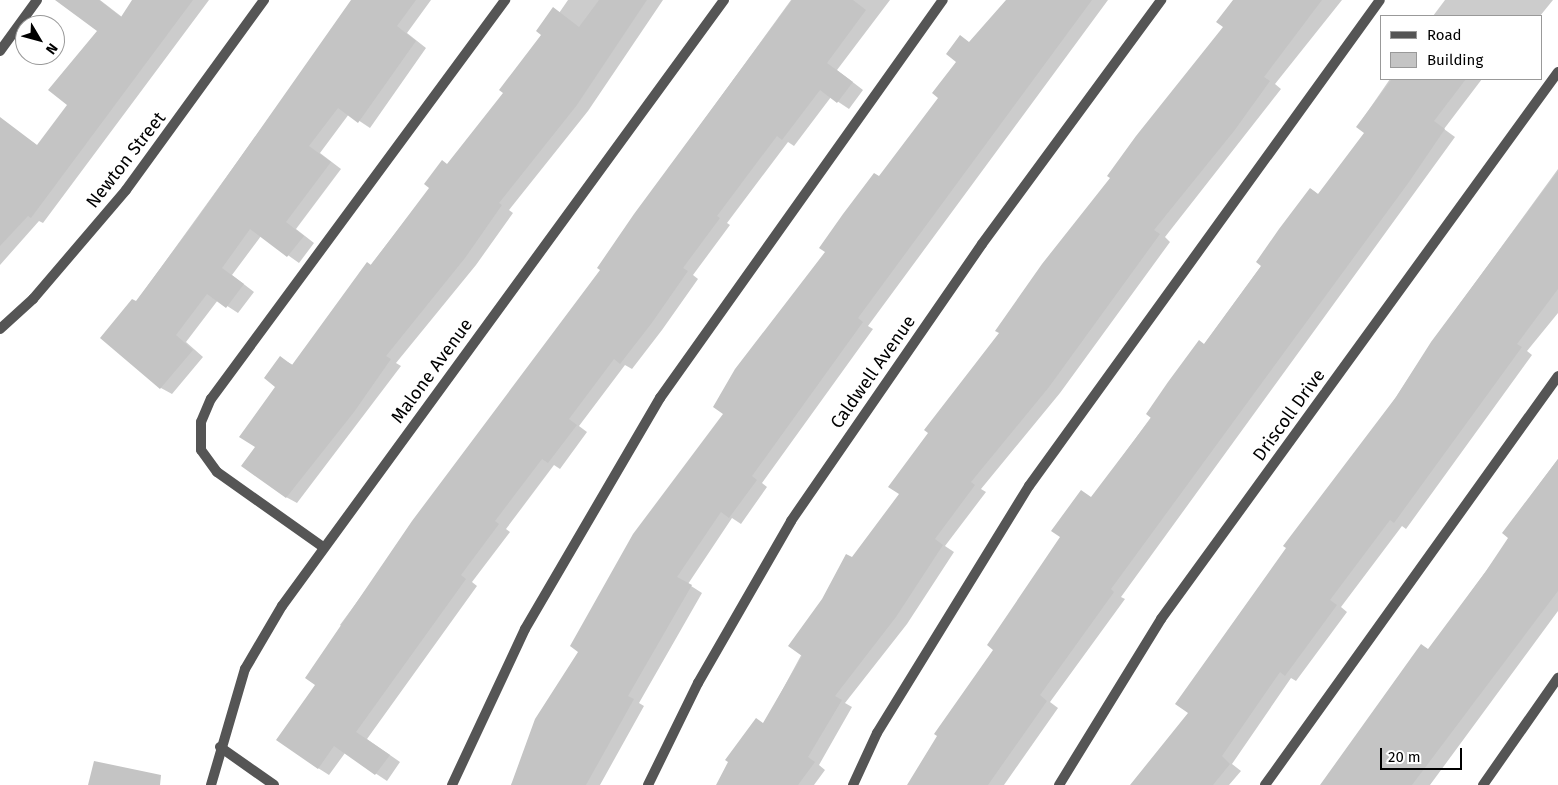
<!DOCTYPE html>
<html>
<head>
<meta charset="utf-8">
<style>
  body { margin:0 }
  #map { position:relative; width:1558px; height:785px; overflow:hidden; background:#fff; font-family:"Fira Sans",sans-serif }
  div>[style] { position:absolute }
  .shadow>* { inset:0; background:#0003 }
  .building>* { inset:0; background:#c4c4c4 }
  .service>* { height:10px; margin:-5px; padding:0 5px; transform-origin:5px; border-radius:5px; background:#555 }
  .minor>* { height:10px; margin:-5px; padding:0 5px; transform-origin:5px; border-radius:5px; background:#555 }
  span { translate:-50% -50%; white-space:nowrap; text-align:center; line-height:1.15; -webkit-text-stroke:4.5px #fff; paint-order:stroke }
  .street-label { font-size:18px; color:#000 }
  .legend { position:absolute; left:1380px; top:15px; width:162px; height:65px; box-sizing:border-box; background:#fff; border:1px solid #999; margin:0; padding:6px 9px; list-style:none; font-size:15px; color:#000 }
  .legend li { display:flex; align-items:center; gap:10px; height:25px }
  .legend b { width:25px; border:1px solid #999 }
  .north { position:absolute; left:15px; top:15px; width:50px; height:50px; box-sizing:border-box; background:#fff; border:1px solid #999; border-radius:50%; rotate:127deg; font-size:14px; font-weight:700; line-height:20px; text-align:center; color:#000 }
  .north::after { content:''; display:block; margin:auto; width:18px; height:22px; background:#000; clip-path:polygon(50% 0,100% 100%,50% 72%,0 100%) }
  .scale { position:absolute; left:1380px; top:748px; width:82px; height:22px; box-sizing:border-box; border:2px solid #000; border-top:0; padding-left:6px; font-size:15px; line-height:18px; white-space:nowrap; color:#000; -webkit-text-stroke:4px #fff; paint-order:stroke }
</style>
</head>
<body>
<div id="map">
  <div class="shadow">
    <i style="clip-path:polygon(82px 0,100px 0,122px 17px,134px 0,209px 0,43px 223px,39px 221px,0 265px,0 133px,7px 124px,38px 146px,69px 105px,99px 31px)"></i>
    <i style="clip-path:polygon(354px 0,431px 0,407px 33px,426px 48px,370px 128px,349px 114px,320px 153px,341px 169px,296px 229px,314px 243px,299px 263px,261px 236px,232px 275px,254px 292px,238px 313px,218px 300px,186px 342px,203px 357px,172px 394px,161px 388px,136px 302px)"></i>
    <i style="clip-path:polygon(568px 0,663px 0,588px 111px,509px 210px,513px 213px,476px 265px,396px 363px,401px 366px,297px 503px,286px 497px,256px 447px,277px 386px,280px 358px,293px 365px,504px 93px)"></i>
    <i style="clip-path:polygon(791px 0,890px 0,837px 70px,863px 90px,849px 109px,831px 97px,794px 146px,788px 142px,727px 223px,730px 225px,693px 275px,698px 279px,662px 330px,632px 369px,625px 365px,579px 426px,587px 432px,560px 469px,554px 465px,506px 529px,510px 532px,472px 582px,477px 586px,367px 739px,400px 762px,387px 781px,345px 753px,329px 775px,318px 768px,317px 685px,344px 628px,340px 625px,601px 270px,635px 215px)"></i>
    <i style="clip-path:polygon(1008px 0,1108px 0,868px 326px,873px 329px,762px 483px,767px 487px,741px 524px,732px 518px,688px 584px,702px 593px,639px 703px,644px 706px,600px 785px,511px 785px,725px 414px,827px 252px,939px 98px,957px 62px,960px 37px,970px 43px)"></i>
    <i style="clip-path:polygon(1235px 0,1342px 0,1275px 84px,1281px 89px,1165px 237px,1170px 242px,1060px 393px,981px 489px,986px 492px,945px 546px,954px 552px,907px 624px,845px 703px,852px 707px,819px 765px,825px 770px,814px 785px,718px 785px,764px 724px,853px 559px,900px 494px,1000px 333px,1225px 27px)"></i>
    <i style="clip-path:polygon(1445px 0,1553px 0,1540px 16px,1433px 16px)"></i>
    <i style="clip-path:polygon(1390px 79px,1482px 79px,1444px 129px,1455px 137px,1121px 597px,1125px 599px,1050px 702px,1058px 708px,1004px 785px,908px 785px,1092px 498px,1262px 265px,1311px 189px,1319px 195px,1366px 133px,1357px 127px)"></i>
    <i style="clip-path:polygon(1558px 169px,1558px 313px,1527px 351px,1532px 355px,1406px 529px,1402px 526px,1341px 607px,1347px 612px,1296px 681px,1291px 678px,1232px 764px,1241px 771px,1229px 785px,1131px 785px,1190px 713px,1432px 342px)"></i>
    <i style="clip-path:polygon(1558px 459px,1558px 611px,1430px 785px,1321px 785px,1422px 646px,1429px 650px,1510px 538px,1503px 533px)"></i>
  </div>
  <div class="building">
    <i style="clip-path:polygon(55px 0,99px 0,121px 17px,132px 0,193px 0,31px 218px,28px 216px,0 246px,0 117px,37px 145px,67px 105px,48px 90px,97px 31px)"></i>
    <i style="clip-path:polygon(351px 0,416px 0,397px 26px,416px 41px,358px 123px,338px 108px,309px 146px,331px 162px,286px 222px,304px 236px,287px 257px,250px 229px,222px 268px,244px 284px,226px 308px,207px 294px,176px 335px,193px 350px,160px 389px,100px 338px,132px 299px,136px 301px,197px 219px)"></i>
    <i style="clip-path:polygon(599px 0,647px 0,577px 105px,499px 203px,502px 205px,465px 258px,386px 356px,391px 359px,354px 412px,286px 498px,241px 466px,255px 447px,239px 437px,275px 387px,264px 378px,280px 356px,292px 365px,367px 262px,371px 265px,429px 188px,424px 184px,442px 160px,447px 164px,503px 93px,499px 90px,541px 35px,536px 31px,553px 7px,579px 27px)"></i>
    <i style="clip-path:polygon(792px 0,853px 0,866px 10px,827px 63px,853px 82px,837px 103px,820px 90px,782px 140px,777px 136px,717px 216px,720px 218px,683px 268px,688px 271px,651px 324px,620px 364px,614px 359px,569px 419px,577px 425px,548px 463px,542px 459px,495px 521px,499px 524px,461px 575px,466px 579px,356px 732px,390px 755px,375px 775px,334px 746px,318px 769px,276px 740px,315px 685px,305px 678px,412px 521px,600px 270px,597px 268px,634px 214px)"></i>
    <i style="clip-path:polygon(1006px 0,1092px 0,858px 318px,863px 322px,752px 476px,757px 480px,729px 518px,721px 512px,677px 577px,692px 585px,628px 696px,634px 699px,586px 785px,511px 785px,535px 719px,578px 652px,570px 646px,633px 534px,723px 414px,713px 407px,735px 369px,825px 252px,819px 248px,843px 214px,874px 173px,879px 176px,938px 98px,932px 93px,956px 62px,946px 54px,960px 35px,969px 42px)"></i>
    <i style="clip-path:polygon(1233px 0,1322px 0,1264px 77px,1270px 81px,1234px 131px,1154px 230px,1160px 234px,1049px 387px,971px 482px,975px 485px,935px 539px,943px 545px,896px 617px,835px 696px,842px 700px,808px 757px,815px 762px,798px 785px,716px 785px,728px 762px,725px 760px,756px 718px,763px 723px,802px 656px,788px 646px,822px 599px,846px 554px,852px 557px,899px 494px,888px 487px,928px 433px,924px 430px,999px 333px,995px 331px,1042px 264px,1110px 178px,1107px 176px,1136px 136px,1223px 27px,1216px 22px)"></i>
    <i style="clip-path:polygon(1392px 79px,1466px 79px,1434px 121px,1445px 129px,1409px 182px,1111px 589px,1114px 592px,1040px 695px,1047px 701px,988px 785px,907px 785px,937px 736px,934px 734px,993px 650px,987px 645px,1060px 537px,1051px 531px,1081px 490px,1091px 497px,1151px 418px,1146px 414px,1168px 382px,1199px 340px,1204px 344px,1261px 266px,1256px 262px,1279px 229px,1310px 188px,1318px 194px,1364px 133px,1356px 127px)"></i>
    <i style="clip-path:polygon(1558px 171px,1558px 289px,1517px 344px,1522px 347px,1394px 523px,1390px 520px,1330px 600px,1337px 605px,1285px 676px,1280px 672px,1222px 756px,1230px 764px,1213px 785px,1130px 785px,1188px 713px,1175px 704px,1286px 548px,1283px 546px,1396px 397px,1431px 342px)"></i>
    <i style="clip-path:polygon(1558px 459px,1558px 591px,1412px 785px,1320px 785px,1421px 644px,1428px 649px,1486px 571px,1508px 538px,1502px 533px)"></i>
    <i style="clip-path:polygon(94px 761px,161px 775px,160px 785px,88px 785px)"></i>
  </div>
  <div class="service">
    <i style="left:0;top:51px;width:63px;rotate:-54deg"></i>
    <i style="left:323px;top:547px;width:130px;rotate:-144.7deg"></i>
    <i style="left:217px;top:472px;width:27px;rotate:-126deg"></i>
    <i style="left:201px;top:450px;width:28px;rotate:-90deg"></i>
    <i style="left:201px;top:422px;width:25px;rotate:-67deg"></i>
    <i style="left:211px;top:399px;width:496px;rotate:-53.6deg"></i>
    <i style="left:452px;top:785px;width:172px;rotate:-64.9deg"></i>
    <i style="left:525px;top:629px;width:268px;rotate:-59.7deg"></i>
    <i style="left:660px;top:398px;width:488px;rotate:-54.6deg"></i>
    <i style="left:853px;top:785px;width:57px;rotate:-65.2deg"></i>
    <i style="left:877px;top:733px;width:290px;rotate:-58.4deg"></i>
    <i style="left:1029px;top:486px;width:599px;rotate:-54.16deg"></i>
    <i style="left:1265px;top:785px;width:503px;rotate:-54.38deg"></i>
  </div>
  <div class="minor">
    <i style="left:0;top:329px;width:45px;rotate:-42.3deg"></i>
    <i style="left:33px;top:299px;width:143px;rotate:-49.5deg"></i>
    <i style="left:126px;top:190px;width:235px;rotate:-54deg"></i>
    <i style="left:220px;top:747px;width:66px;rotate:35.1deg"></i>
    <i style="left:211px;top:785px;width:121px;rotate:-73.7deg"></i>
    <i style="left:245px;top:669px;width:73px;rotate:-59.6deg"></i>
    <i style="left:282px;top:606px;width:750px;rotate:-53.89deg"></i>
    <i style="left:648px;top:785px;width:114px;rotate:-63.9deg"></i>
    <i style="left:698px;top:683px;width:187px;rotate:-60.1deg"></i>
    <i style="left:791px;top:521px;width:336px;rotate:-55.4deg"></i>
    <i style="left:982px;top:244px;width:303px;rotate:-53.7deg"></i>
    <i style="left:1059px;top:785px;width:195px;rotate:-58.4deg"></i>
    <i style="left:1161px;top:619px;width:676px;rotate:-54.03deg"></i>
    <i style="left:1483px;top:785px;width:131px;rotate:-55deg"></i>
  </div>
  <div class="street-label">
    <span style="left:126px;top:160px;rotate:-52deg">Newton Street</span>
    <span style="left:432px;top:371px;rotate:-54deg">Malone Avenue</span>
    <span style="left:873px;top:372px;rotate:-55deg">Caldwell Avenue</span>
    <span style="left:1289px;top:415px;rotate:-54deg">Driscoll Drive</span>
  </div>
  <ul class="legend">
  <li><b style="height:6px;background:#555"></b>Road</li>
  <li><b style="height:14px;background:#c4c4c4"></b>Building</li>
  </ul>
  <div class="north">N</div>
  <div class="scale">20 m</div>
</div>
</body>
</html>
